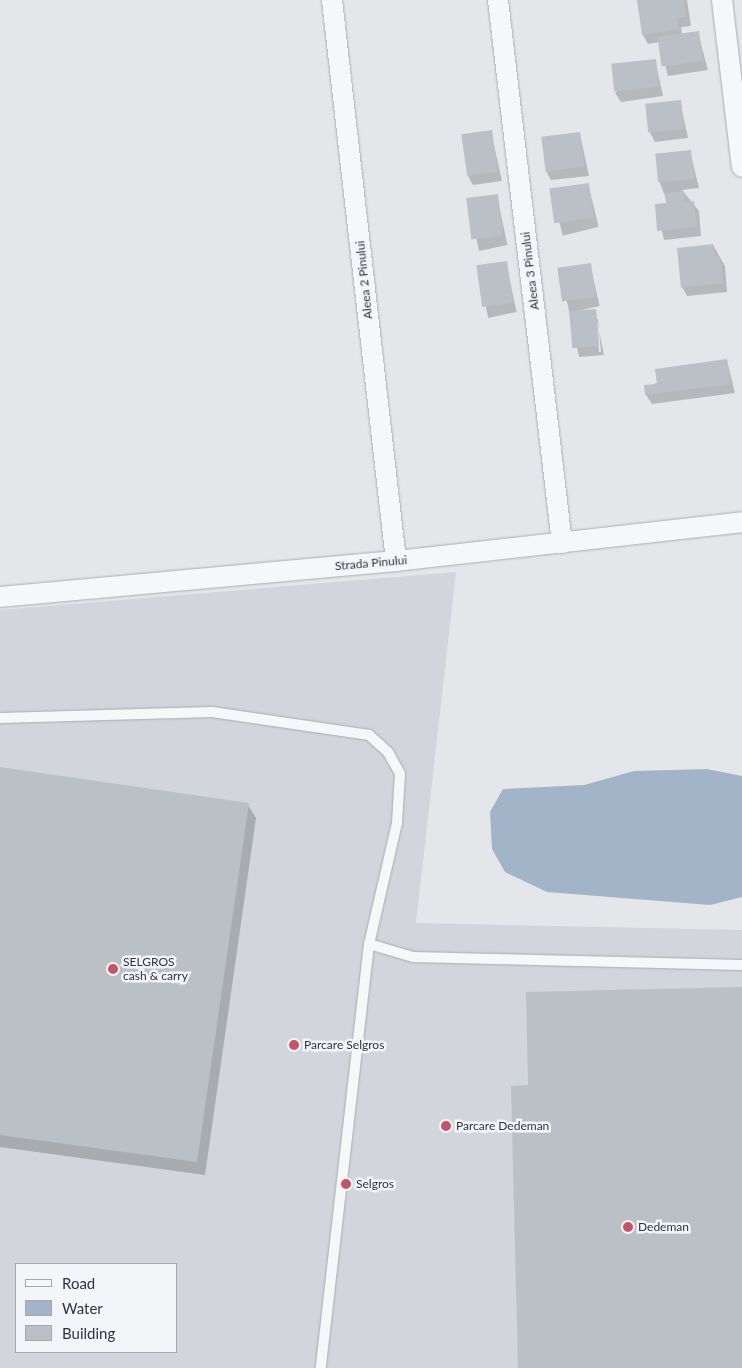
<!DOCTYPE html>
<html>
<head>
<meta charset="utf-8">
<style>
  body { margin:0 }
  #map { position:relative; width:742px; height:1368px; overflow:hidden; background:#e4e6ea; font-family:Lato,sans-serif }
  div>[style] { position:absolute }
  .built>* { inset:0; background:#d2d6dc }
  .water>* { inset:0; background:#a2b4c7 }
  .shadow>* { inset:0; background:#0003; transform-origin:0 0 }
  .building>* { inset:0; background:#bbc0c7; transform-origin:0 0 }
  .roads { filter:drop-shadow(0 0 1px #a9adb4) drop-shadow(0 0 1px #a9adb4) }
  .service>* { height:10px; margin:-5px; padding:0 5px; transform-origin:5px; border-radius:5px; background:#f6f7f9 }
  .minor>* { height:20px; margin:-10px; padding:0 10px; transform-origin:10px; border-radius:10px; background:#f6f7f9 }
  .dots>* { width:14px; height:14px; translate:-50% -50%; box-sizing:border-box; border:2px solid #f3f5f8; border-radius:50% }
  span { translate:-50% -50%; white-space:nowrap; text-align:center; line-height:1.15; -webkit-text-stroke:5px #f3f5f8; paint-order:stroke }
  .street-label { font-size:12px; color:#2d3441 }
  .poi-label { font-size:12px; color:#2d3441 }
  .left { translate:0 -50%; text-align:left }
  .legend { position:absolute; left:15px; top:1263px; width:162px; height:90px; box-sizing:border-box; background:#f3f5f8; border:1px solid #a4a8af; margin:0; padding:6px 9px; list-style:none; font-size:15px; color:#2d3441 }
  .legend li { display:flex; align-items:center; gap:10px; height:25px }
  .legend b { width:25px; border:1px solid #a4a8af }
</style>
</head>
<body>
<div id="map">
  <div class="built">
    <i style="clip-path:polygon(evenodd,456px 572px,416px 923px,742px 930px,742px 1368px,0 1368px,0 610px,456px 572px,16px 1264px,176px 1264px,176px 1352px,16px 1352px,16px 1264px)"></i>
  </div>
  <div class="water">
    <i style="clip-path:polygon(707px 769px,742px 776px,742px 897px,710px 905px,547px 892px,505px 872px,492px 849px,490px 812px,503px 789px,584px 785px,634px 771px)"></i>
  </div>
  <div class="shadow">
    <i style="clip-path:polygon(638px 0,687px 0,691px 26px,681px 27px,682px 35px,698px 33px,708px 70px,668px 76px,659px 42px,648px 44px,643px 35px)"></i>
    <i style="clip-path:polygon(655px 60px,663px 96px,621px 102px,615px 93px)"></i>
    <i style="clip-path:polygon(680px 101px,688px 138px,655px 142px,650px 133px)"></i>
    <i style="clip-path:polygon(491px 132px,502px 181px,473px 185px,468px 176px)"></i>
    <i style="clip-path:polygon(580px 134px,589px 176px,551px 180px,546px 171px)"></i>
    <i style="clip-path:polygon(690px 151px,699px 188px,682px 190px,699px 211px,701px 236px,664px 240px,656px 205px,668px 204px,660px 183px)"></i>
    <i style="left:588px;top:184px;width:44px;height:37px;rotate:76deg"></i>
    <i style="left:497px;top:196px;width:50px;height:29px;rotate:78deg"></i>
    <i style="clip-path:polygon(713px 245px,725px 266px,727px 292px,687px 296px,682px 287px)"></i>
    <i style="left:506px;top:262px;width:51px;height:29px;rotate:78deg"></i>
    <i style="left:590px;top:264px;width:43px;height:31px;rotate:77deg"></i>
    <i style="clip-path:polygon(evenodd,595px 311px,604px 355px,579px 357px,570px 313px,595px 311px,596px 319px,598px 319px,601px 352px,599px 352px,596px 319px)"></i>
    <i style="clip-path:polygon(727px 360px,735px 393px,652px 404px,646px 395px,645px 387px)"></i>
    <i style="clip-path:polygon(0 768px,248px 805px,256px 818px,205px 1175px,0 1147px)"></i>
  </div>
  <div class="building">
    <i style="clip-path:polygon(637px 0,684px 0,686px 17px,677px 18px,679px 29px,642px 35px)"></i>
    <i style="left:699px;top:31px;width:30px;height:42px;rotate:82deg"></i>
    <i style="left:656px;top:59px;width:28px;height:45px;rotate:84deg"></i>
    <i style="left:681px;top:100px;width:29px;height:36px;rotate:84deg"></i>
    <i style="left:492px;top:130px;width:42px;height:31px;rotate:82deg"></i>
    <i style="left:580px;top:132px;width:35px;height:39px;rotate:83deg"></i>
    <i style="left:691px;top:150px;width:29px;height:36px;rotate:84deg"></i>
    <i style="left:589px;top:183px;width:35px;height:40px;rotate:82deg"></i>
    <i style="clip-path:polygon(684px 191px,685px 202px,694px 201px,697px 227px,657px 231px,655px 204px,666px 203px,665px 193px)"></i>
    <i style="left:498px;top:194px;width:42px;height:32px;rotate:83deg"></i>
    <i style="clip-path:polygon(713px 244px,715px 256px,720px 256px,723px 283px,681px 288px,677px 248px)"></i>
    <i style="left:507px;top:261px;width:42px;height:31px;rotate:82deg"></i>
    <i style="left:591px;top:263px;width:34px;height:34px;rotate:82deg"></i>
    <i style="left:596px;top:309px;width:37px;height:27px;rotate:85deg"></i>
    <i style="clip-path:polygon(727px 359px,731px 384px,645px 395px,644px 385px,657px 384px,655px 369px)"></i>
    <i style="clip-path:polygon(0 767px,249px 803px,197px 1162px,0 1135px)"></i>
    <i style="clip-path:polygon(742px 987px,742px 1368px,518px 1368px,511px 1086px,528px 1085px,526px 992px)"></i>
  </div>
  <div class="roads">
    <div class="service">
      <i style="left:0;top:718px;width:212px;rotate:-1.6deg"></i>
      <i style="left:212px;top:712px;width:159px;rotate:8.3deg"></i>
      <i style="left:369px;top:735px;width:25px;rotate:42deg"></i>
      <i style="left:388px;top:752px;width:25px;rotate:61deg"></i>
      <i style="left:400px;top:774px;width:49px;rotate:93.5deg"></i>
      <i style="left:397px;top:823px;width:124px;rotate:103deg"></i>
      <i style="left:369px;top:944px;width:427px;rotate:96.5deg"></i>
      <i style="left:369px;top:944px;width:46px;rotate:16.5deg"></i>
      <i style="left:413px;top:957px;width:329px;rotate:1.4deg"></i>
    </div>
    <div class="minor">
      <i style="left:332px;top:0;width:565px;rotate:83.49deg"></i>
      <i style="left:498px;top:0;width:547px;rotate:83.28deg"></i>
      <i style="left:722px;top:0;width:168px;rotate:83.2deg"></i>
      <i style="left:0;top:597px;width:398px;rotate:-5.2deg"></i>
      <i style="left:396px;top:561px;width:348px;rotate:-6.4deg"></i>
    </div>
  </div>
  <div class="dots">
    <i style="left:113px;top:969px;background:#c35565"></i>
    <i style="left:294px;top:1045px;background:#c35565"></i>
    <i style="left:446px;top:1126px;background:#c35565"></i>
    <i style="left:346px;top:1184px;background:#c35565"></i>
    <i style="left:628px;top:1227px;background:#c35565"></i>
  </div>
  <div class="street-label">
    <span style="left:530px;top:271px;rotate:-97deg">Aleea 3 Pinului</span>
    <span style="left:364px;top:280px;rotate:-96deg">Aleea 2 Pinului</span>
    <span style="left:371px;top:563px;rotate:-5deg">Strada Pinului</span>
  </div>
  <div class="poi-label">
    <span class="left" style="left:123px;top:969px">SELGROS<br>cash &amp; carry</span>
    <span class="left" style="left:304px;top:1045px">Parcare Selgros</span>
    <span class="left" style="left:456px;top:1126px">Parcare Dedeman</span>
    <span class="left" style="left:356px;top:1184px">Selgros</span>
    <span class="left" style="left:638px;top:1227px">Dedeman</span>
  </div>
  <ul class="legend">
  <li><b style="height:6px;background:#f6f7f9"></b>Road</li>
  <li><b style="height:14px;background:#a2b4c7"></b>Water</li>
  <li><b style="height:14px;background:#bbc0c7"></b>Building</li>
  </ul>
</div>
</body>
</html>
